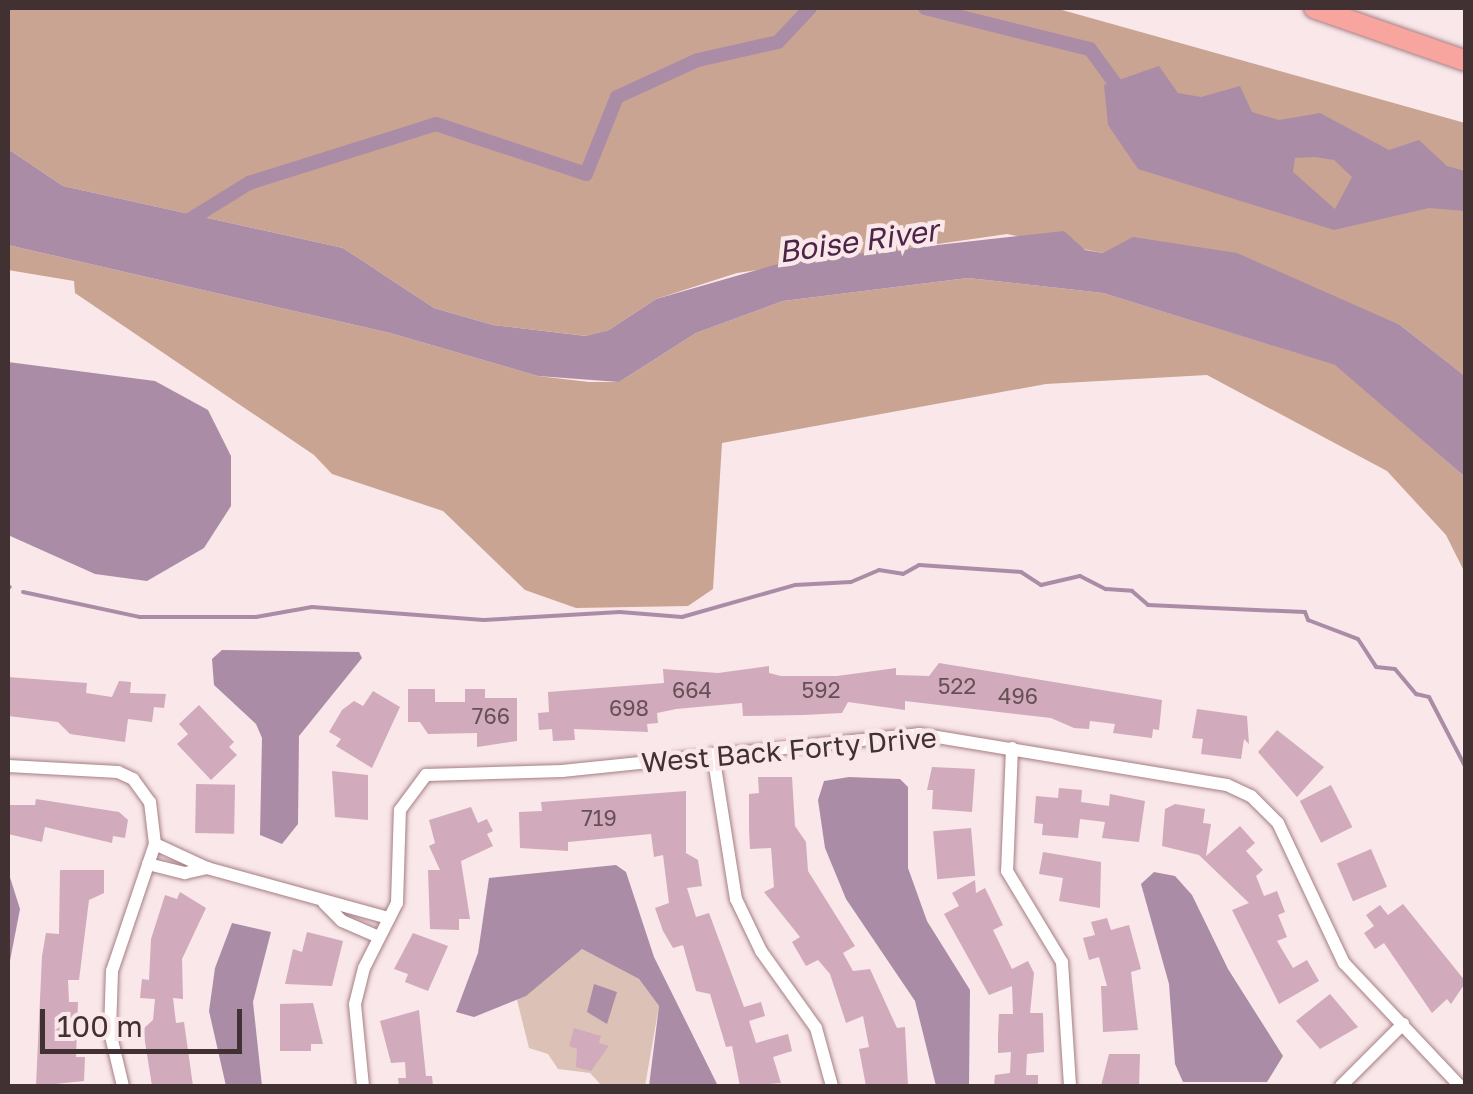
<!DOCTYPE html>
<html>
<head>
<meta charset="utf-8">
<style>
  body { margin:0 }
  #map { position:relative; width:1473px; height:1094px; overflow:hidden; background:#f9e7e9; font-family:"Golos Text",sans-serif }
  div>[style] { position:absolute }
  .green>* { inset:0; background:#dcc2b6 }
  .forest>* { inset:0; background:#caa493 }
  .water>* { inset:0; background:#ab8ca6 }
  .stream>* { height:4px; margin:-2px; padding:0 2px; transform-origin:2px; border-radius:2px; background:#ab8ca6 }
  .canal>* { height:14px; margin:-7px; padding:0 7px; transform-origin:7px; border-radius:7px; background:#ab8ca6 }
  .building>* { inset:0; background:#d1aabb; transform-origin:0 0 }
  .roads { filter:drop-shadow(0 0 2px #a57e84) drop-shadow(0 0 2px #a57e84) }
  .street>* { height:12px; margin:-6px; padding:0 6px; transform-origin:6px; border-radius:6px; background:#fff }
  .primary>* { height:20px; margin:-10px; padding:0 10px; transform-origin:10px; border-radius:10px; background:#f8a59f }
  span { translate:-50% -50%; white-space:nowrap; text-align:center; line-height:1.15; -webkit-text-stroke:9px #f9e7e9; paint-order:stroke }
  .number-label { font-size:22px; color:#664f55 }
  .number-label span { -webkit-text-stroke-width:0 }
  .street-label { font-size:28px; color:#423133 }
  .water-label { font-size:30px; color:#4d2447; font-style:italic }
  .frame { position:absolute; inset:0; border:10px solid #423133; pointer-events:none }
  .scale { position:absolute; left:40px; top:1009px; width:202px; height:45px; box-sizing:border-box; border:5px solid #423133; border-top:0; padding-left:12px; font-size:30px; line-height:35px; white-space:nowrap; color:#423133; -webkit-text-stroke:8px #f9e7e9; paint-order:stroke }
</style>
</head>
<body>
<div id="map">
  <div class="green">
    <i style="clip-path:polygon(582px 949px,639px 979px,659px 1006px,645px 1086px,602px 1086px,590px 1073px,558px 1069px,548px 1054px,529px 1048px,517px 1000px)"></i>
  </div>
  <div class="forest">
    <i style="clip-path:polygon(8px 8px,1055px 8px,1465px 123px,1465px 376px,1400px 325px,1119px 250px,1103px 253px,1007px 234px,737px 273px,656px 299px,609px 330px,587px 336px,493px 325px,434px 308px,343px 248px,63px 186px,8px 149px)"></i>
    <i style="clip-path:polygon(8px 245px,390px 333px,538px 376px,589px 382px,619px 382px,696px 333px,783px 301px,968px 278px,1103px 293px,1336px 365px,1465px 477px,1465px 573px,1446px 535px,1387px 471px,1207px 375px,1046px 384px,722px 443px,713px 589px,688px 606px,576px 608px,525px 590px,443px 511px,332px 474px,314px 455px,75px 293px,74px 281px,8px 270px)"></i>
  </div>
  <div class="water">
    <i style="clip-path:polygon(evenodd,1159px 66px,1178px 93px,1201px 97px,1240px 86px,1252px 112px,1279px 120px,1320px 113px,1389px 150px,1419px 140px,1447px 166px,1465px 171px,1465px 211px,1429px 208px,1334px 230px,1138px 169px,1108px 125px,1104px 85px,1159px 66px,1315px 157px,1334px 160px,1352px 177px,1335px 209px,1293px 172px,1295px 158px,1315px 157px)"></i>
    <i style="clip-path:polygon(8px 149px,63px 186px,343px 248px,434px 308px,493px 325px,586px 336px,609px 330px,656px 299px,785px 262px,1064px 231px,1085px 250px,1103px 253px,1133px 237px,1237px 253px,1400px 325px,1465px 376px,1465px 477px,1335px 365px,1103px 293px,968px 278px,783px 301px,696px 333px,619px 382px,538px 376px,390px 333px,8px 245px)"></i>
    <i style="clip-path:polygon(8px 362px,155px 381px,208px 410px,231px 456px,231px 506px,204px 548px,147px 581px,95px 574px,8px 535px)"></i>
    <i style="clip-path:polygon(222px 650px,359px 652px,362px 658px,299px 736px,298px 824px,282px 844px,260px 835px,262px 738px,256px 724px,214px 685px,212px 659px)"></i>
    <i style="clip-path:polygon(849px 777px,900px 779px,908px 787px,908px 868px,927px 921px,970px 990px,969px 1086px,936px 1086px,915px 1001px,846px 899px,825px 848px,818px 800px,824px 781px)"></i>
    <i style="clip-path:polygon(616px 865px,626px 872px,654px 957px,718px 1086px,649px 1086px,659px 1006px,639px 979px,582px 949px,526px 996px,474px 1017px,456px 1012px,478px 953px,489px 878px)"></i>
    <i style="clip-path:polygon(8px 871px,20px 909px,8px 971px)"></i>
    <i style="clip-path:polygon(1154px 872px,1175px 876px,1192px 895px,1228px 969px,1283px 1056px,1267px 1082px,1183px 1082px,1175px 1064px,1169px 984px,1141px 884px)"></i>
    <i style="clip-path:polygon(232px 923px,271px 932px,253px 1002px,262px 1086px,226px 1086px,209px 1011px,215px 968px)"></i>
    <i style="clip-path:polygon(594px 984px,617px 992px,607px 1024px,587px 1012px)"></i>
  </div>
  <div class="stream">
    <i style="left:8px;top:586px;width:2px;rotate:27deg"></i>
    <i style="left:23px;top:592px;width:120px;rotate:12.1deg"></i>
    <i style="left:140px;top:617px;width:116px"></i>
    <i style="left:256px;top:617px;width:57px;rotate:-10.1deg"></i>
    <i style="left:312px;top:607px;width:172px;rotate:4.3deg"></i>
    <i style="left:484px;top:620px;width:136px;rotate:-3.4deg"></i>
    <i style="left:620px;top:612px;width:62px;rotate:4.6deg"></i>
    <i style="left:682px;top:617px;width:117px;rotate:-15.8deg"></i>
    <i style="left:795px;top:585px;width:56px;rotate:-3.1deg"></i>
    <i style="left:851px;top:582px;width:30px;rotate:-23deg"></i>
    <i style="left:879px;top:570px;width:24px;rotate:9deg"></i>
    <i style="left:903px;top:574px;width:18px;rotate:-29deg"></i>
    <i style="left:919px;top:565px;width:102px;rotate:3.9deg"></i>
    <i style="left:1021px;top:572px;width:24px;rotate:33deg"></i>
    <i style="left:1041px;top:585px;width:40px;rotate:-13deg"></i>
    <i style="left:1080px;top:576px;width:29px;rotate:27deg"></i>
    <i style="left:1106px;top:589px;width:26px;rotate:4deg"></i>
    <i style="left:1132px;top:591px;width:21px;rotate:41deg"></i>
    <i style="left:1148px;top:605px;width:157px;rotate:2.6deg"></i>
    <i style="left:1305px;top:612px;width:9px;rotate:69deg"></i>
    <i style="left:1308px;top:620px;width:53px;rotate:20.8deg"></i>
    <i style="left:1358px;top:639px;width:33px;rotate:57deg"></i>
    <i style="left:1376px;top:667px;width:19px;rotate:6deg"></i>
    <i style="left:1395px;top:669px;width:33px;rotate:50deg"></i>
    <i style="left:1416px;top:694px;width:13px;rotate:13deg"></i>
    <i style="left:1429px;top:697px;width:80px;rotate:62.5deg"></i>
  </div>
  <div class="canal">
    <i style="left:925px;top:8px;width:170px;rotate:14deg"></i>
    <i style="left:1090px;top:49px;width:49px;rotate:54.1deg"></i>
    <i style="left:178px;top:227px;width:84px;rotate:-31.8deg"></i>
    <i style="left:249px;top:183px;width:196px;rotate:-17.5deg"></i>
    <i style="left:436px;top:124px;width:158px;rotate:18.4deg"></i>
    <i style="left:586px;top:174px;width:83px;rotate:-68.1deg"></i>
    <i style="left:617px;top:97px;width:89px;rotate:-24.6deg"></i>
    <i style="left:698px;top:60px;width:82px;rotate:-12.7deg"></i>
    <i style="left:778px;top:42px;width:47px;rotate:-46.7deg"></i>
  </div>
  <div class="building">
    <i style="clip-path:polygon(939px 663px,1162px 700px,1159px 730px,1153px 729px,1152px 738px,1113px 733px,1115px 724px,1090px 721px,1089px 729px,1074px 728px,1051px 718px,905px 701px,905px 710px,848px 702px,842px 713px,804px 715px,743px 716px,742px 703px,676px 709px,657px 713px,658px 723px,647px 724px,648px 732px,574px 729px,575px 740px,553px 741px,552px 729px,539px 730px,538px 713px,549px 712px,548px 692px,664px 683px,663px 669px,718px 673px,769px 666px,769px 673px,781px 676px,837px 676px,896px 668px,896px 675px,929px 676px)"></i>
    <i style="clip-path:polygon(8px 677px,87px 683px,86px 693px,112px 697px,119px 681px,131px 682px,130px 693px,166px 694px,164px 708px,154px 707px,152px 722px,128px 719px,125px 742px,70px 734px,58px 722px,8px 716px)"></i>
    <i style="clip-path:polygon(408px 689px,435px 689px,435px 702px,465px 702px,465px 689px,485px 689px,485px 698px,517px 698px,517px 741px,477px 747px,477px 733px,428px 734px,420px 722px,408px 722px)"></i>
    <i style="clip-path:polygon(373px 691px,400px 707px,372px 768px,336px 746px,341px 739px,329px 732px,342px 710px,354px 701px,363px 706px)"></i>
    <i style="clip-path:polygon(199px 705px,234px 742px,229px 747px,237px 755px,211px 780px,177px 744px,188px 734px,179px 724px)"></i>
    <i style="clip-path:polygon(1197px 709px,1247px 716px,1249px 744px,1244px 739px,1241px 759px,1201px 754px,1203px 739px,1192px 738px)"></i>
    <i style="clip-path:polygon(1277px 730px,1324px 767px,1297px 797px,1258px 752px)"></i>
    <i style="clip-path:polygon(932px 767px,975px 769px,972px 812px,932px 809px,933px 790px,927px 790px)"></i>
    <i style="clip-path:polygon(332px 771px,368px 775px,368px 820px,335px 817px)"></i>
    <i style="clip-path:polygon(758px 777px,792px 777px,795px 826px,806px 842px,808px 871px,855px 946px,843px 953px,853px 971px,870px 969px,897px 1028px,905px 1027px,908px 1086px,866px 1086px,859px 1049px,869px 1047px,863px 1016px,846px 1023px,830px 974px,818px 960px,806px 966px,792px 942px,800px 937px,764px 892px,774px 887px,771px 848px,750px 849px,749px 829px,749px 794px,759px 793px)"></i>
    <i style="left:196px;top:784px;width:39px;height:49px;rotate:1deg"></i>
    <i style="left:1331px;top:785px;width:47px;height:35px;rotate:63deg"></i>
    <i style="clip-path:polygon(1059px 788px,1082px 790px,1081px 802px,1109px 806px,1110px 794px,1145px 801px,1139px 842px,1102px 838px,1105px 822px,1080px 819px,1078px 838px,1042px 835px,1043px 824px,1034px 823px,1036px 796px,1058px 798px)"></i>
    <i style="clip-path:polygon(686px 791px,686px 853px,698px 860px,702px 886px,687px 888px,696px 917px,709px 913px,744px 1007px,761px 1002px,765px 1016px,749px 1021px,756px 1043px,788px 1034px,792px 1051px,773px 1057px,781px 1083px,740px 1086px,732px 1046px,726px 1047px,710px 994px,696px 991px,683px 945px,673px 948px,663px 931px,655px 908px,669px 903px,663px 855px,654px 857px,651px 834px,568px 842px,568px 851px,520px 848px,519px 812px,542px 811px,541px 802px)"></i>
    <i style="clip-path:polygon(36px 799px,119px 812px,128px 820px,125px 838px,113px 836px,112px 843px,45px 827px,42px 842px,8px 834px,8px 805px,35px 805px)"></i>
    <i style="clip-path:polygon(1175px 804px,1205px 809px,1203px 823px,1211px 824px,1206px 856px,1240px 826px,1255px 843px,1246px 851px,1263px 870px,1256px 876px,1264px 896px,1277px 891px,1285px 912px,1278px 915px,1287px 937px,1277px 941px,1293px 968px,1307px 960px,1319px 981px,1279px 1004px,1232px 910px,1249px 903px,1199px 855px,1162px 846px,1165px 809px)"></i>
    <i style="clip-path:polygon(471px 807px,478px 823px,487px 819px,493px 831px,487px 834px,493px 846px,461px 861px,470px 919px,459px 919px,459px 930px,430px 929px,428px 870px,440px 870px,429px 846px,435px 843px,429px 820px)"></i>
    <i style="left:971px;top:828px;width:48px;height:38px;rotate:85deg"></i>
    <i style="left:1371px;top:849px;width:41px;height:37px;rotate:67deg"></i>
    <i style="clip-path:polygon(1043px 852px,1101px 862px,1100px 908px,1059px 901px,1063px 878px,1039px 874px)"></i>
    <i style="clip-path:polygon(60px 870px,104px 870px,104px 893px,89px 900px,79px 980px,68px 980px,69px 1002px,78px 1002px,76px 1057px,85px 1057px,84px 1081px,36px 1086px,42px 956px,46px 933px,59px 934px)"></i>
    <i style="clip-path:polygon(975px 880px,976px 893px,985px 888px,1003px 925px,993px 930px,1012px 969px,1028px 961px,1034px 973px,1030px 1013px,1043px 1013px,1044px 1052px,1027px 1054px,1026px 1075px,1038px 1075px,1038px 1086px,994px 1086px,995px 1075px,1010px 1073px,1011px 1052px,998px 1053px,998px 1036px,999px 1014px,1013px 1014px,1012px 986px,989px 995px,944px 914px,959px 906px,952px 893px)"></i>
    <i style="clip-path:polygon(180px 892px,206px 908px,182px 959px,183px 999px,173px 998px,176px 1023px,184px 1022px,193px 1086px,152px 1086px,143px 1029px,153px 1020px,155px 999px,140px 998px,142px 979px,149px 980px,151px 939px,165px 895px,177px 899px)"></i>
    <i style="clip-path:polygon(1403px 904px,1466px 982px,1451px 1004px,1447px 999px,1432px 1013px,1384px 943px,1375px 949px,1364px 933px,1374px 926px,1366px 915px,1380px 905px,1388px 915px)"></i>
    <i style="clip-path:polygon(1107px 918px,1111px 930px,1129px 925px,1141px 969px,1131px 972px,1138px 1030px,1103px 1032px,1101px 986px,1107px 986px,1099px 957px,1089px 960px,1083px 938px,1095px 935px,1091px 922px)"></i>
    <i style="clip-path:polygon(307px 932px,343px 941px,332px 986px,285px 984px,293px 949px,302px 952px)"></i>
    <i style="clip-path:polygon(413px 933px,448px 946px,428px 991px,405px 982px,408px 974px,394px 969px)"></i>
    <i style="clip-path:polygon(1330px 994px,1358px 1027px,1320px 1049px,1296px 1021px)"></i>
    <i style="clip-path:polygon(313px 1003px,323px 1044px,311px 1044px,311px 1051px,280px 1051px,280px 1004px)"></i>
    <i style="clip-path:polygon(419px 1010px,426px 1076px,432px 1076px,433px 1086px,399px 1086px,398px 1078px,406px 1078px,405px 1062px,391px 1063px,380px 1021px)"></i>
    <i style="clip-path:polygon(574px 1028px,601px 1036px,599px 1043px,609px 1046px,591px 1071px,576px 1067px,577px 1049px,569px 1046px)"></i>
    <i style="clip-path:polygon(1109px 1054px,1140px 1054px,1139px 1086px,1101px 1086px)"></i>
  </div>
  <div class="roads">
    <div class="street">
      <i style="left:1012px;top:748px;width:123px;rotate:92.3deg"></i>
      <i style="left:1007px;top:871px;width:106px;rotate:58.9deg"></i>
      <i style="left:1062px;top:962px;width:124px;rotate:86.3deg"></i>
      <i style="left:713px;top:754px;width:147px;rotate:81deg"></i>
      <i style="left:736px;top:899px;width:58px;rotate:64.3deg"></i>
      <i style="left:761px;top:951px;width:95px;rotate:54.5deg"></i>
      <i style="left:816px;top:1028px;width:60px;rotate:74.6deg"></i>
      <i style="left:8px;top:766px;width:110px;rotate:3.1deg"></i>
      <i style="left:118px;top:772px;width:17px;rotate:25deg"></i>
      <i style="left:133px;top:779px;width:29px;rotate:54deg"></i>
      <i style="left:150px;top:802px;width:42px;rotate:83.2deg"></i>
      <i style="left:155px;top:844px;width:134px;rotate:108.7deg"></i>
      <i style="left:112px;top:971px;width:61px;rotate:91.9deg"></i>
      <i style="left:110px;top:1032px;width:56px;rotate:76.5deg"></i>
      <i style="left:155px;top:844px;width:57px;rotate:24.8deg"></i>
      <i style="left:207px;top:868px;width:189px;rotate:15.4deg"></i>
      <i style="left:148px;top:864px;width:38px;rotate:14deg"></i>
      <i style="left:185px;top:873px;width:23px;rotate:-13deg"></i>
      <i style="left:324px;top:903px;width:25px;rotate:45deg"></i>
      <i style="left:342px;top:921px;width:40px;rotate:23.4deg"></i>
      <i style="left:363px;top:1086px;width:82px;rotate:-95.6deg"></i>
      <i style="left:355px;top:1004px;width:37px;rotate:-76deg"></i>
      <i style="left:364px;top:968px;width:73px;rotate:-63.1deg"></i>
      <i style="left:397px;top:903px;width:93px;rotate:-88.2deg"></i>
      <i style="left:400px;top:810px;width:44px;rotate:-53.4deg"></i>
      <i style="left:426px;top:775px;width:136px;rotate:-1.7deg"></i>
      <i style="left:562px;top:771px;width:359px;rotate:-5.9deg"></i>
      <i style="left:919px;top:734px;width:312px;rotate:9.4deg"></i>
      <i style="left:1227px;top:785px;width:26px;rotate:25deg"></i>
      <i style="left:1251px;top:796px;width:38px;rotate:45deg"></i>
      <i style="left:1278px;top:823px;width:155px;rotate:64.8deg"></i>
      <i style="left:1344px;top:963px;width:169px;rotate:46.7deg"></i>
      <i style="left:1341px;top:1086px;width:88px;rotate:-45deg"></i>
    </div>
    <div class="primary">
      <i style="left:1314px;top:8px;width:161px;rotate:19.2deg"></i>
    </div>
  </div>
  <div class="number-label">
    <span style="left:957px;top:686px">522</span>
    <span style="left:692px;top:690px">664</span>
    <span style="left:821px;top:690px">592</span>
    <span style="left:1018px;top:696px">496</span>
    <span style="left:629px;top:708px">698</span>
    <span style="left:491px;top:716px">766</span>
    <span style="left:599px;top:818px">719</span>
  </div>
  <div class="street-label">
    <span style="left:789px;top:750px;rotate:-5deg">West Back Forty Drive</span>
  </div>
  <div class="water-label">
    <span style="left:858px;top:241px;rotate:-8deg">Boise River</span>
  </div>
  <div class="frame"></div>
  <div class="scale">100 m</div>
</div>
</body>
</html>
